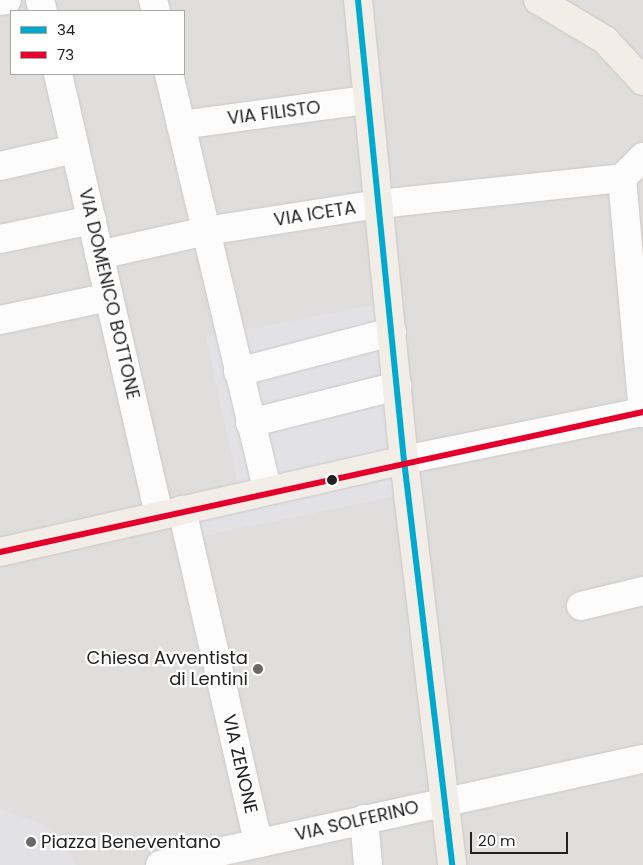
<!DOCTYPE html>
<html>
<head>
<meta charset="utf-8">
<style>
  body { margin:0 }
  #map { position:relative; width:643px; height:865px; overflow:hidden; background:#f0eeeb; font-family:Poppins,sans-serif }
  div>[style] { position:absolute }
  .residential>* { inset:0; background:#dfdedc }
  .plaza>* { inset:0; background:#e2e1e5 }
  .roads { filter:drop-shadow(0 0 1px #c9c8c7) drop-shadow(0 0 1px #c9c8c7) }
  .minor>* { height:28px; margin:-14px; padding:0 14px; transform-origin:14px; border-radius:14px; background:#fdfcfc }
  .major>* { height:28px; margin:-14px; padding:0 14px; transform-origin:14px; border-radius:14px; background:#f3ede7 }
  .bus-1>* { height:6px; margin:-3px; padding:0 3px; transform-origin:3px; border-radius:3px; background:#00a9ce }
  .bus-2>* { height:6px; margin:-3px; padding:0 3px; transform-origin:3px; border-radius:3px; background:#e4002b }
  .dots>* { width:14px; height:14px; translate:-50% -50%; box-sizing:border-box; border:2px solid #fff; border-radius:50% }
  span { translate:-50% -50%; white-space:nowrap; text-align:center; line-height:1.15; -webkit-text-stroke:4.5px #fff; paint-order:stroke }
  .street-label { font-size:18px; color:#222 }
  .poi-label { font-size:18px; color:#222 }
  .right { translate:-100% -50%; text-align:right }
  .left { translate:0 -50%; text-align:left }
  .legend { position:absolute; left:10px; top:10px; width:175px; height:65px; box-sizing:border-box; background:#fff; border:1px solid #a7a7a7; margin:0; padding:6px 9px; list-style:none; font-size:15px; color:#222 }
  .legend li { display:flex; align-items:center; gap:10px; height:25px }
  .legend b { width:25px; border:1px solid #a7a7a7 }
  .scale { position:absolute; left:470px; top:832px; width:98px; height:22px; box-sizing:border-box; border:2px solid #222; border-top:0; padding-left:6px; font-size:15px; line-height:18px; white-space:nowrap; color:#222; -webkit-text-stroke:4px #fff; paint-order:stroke }
</style>
</head>
<body>
<div id="map">
  <div class="residential">
    <i style="clip-path:polygon(evenodd,0 0,643px 0,643px 865px,0 865px,0 0,11px 11px,184px 11px,184px 74px,11px 74px,11px 11px)"></i>
  </div>
  <div class="plaza">
    <i style="clip-path:polygon(389px 302px,410px 493px,189px 539px,182px 510px,240px 496px,206px 337px)"></i>
    <i style="clip-path:polygon(0 809px,42px 824px,56px 835px,77px 865px,0 865px)"></i>
  </div>
  <div class="roads">
    <div class="minor">
      <i style="left:40px;top:0;width:11px;rotate:75deg"></i>
      <i style="left:153px;top:0;width:11px;rotate:75deg"></i>
      <i style="left:0;top:1px;width:7px;rotate:-8deg"></i>
      <i style="left:58px;top:74px;width:452px;rotate:77.1deg"></i>
      <i style="left:169px;top:74px;width:427px;rotate:76.7deg"></i>
      <i style="left:181px;top:125px;width:188px;rotate:-7.7deg"></i>
      <i style="left:0;top:166px;width:77px;rotate:-12.8deg"></i>
      <i style="left:622px;top:178px;width:236px;rotate:84.9deg"></i>
      <i style="left:0;top:239px;width:94px;rotate:-11.7deg"></i>
      <i style="left:99px;top:255px;width:110px;rotate:-12.6deg"></i>
      <i style="left:206px;top:231px;width:175px;rotate:-8.9deg"></i>
      <i style="left:379px;top:204px;width:244px;rotate:-6.1deg"></i>
      <i style="left:622px;top:178px;width:30px;rotate:-45deg"></i>
      <i style="left:0;top:320px;width:111px;rotate:-11.9deg"></i>
      <i style="left:238px;top:372px;width:159px;rotate:-14.6deg"></i>
      <i style="left:250px;top:423px;width:152px;rotate:-14.1deg"></i>
      <i style="left:404px;top:460px;width:244px;rotate:-11.4deg"></i>
      <i style="left:182px;top:510px;width:342px;rotate:77.1deg"></i>
      <i style="left:581px;top:606px;width:64px;rotate:-13.6deg"></i>
      <i style="left:364px;top:819px;width:46px;rotate:85deg"></i>
      <i style="left:160px;top:865px;width:494px;rotate:-12.4deg"></i>
    </div>
    <div class="major">
      <i style="left:358px;top:0;width:462px;rotate:84.3deg"></i>
      <i style="left:404px;top:460px;width:408px;rotate:83.2deg"></i>
      <i style="left:538px;top:0;width:78px;rotate:30.8deg"></i>
      <i style="left:605px;top:40px;width:56px;rotate:47.2deg"></i>
      <i style="left:0;top:552px;width:414px;rotate:-12.8deg"></i>
    </div>
  </div>
  <div class="bus-1">
    <i style="left:358px;top:0;width:462px;rotate:84.3deg"></i>
    <i style="left:404px;top:460px;width:408px;rotate:83.2deg"></i>
  </div>
  <div class="bus-2">
    <i style="left:0;top:552px;width:658px;rotate:-12.28deg"></i>
  </div>
  <div class="dots">
    <i style="left:332px;top:480px;background:#222"></i>
    <i style="left:258px;top:669px;background:#6a6968"></i>
    <i style="left:31px;top:842px;background:#6a6968"></i>
  </div>
  <div class="street-label">
    <span style="left:274px;top:113px;rotate:-7deg">VIA FILISTO</span>
    <span style="left:315px;top:214px;rotate:-9deg">VIA ICETA</span>
    <span style="left:109px;top:294px;rotate:77deg">VIA DOMENICO BOTTONE</span>
    <span style="left:240px;top:764px;rotate:77deg">VIA ZENONE</span>
    <span style="left:357px;top:821px;rotate:-13deg">VIA SOLFERINO</span>
  </div>
  <div class="poi-label">
    <span class="right" style="left:248px;top:669px">Chiesa Avventista<br>di Lentini</span>
    <span class="left" style="left:41px;top:842px">Piazza Beneventano</span>
  </div>
  <ul class="legend">
  <li><b style="height:6px;background:#00a9ce"></b>34</li>
  <li><b style="height:6px;background:#e4002b"></b>73</li>
  </ul>
  <div class="scale">20 m</div>
</div>
</body>
</html>
